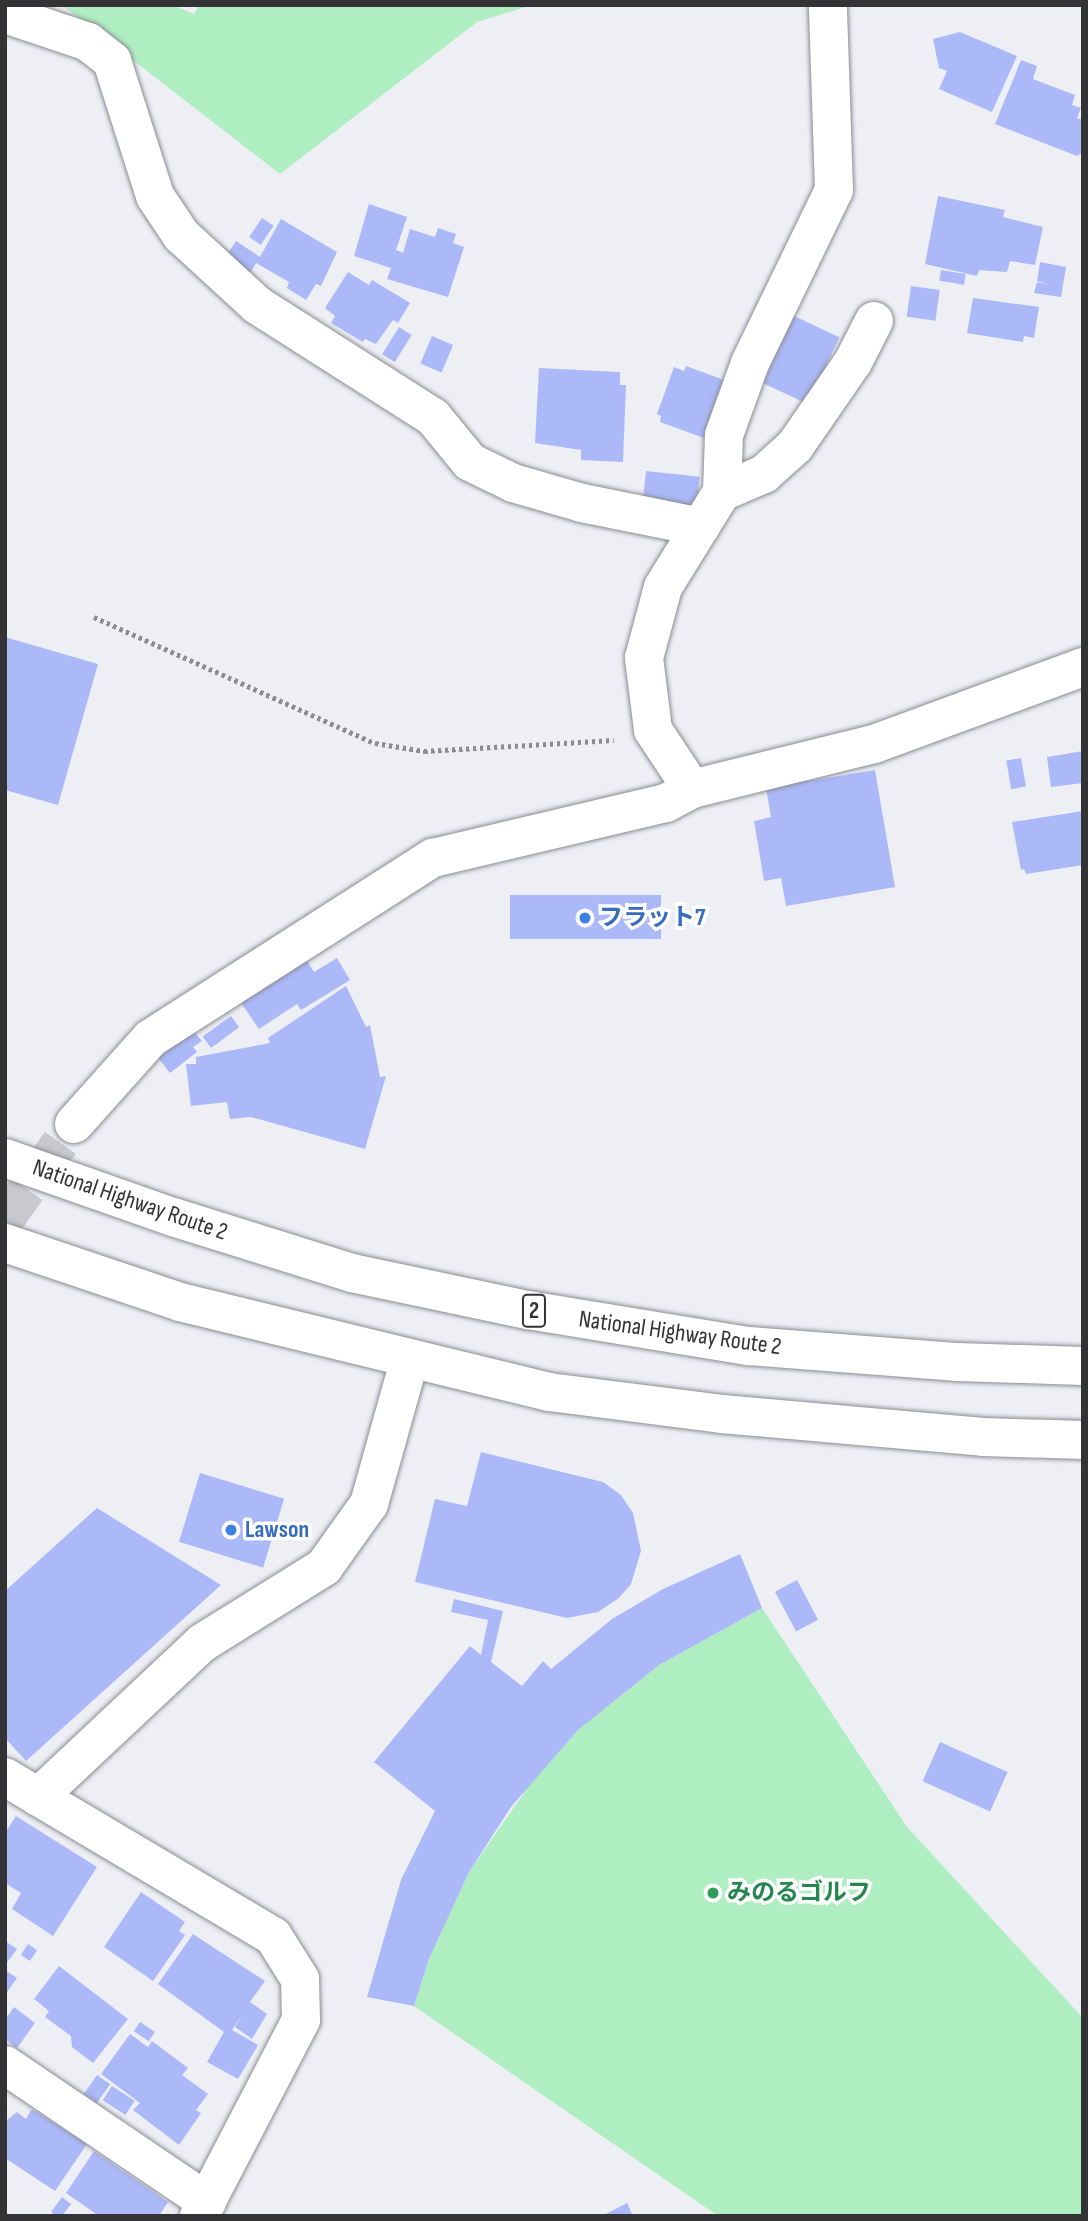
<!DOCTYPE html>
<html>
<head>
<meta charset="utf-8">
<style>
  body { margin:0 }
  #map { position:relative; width:1088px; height:2221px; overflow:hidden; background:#edeff5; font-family:"Sofia Sans Condensed","Noto Sans JP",sans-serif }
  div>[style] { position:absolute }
  .green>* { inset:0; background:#aeeec1 }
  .building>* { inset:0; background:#abb9f9; transform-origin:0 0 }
  .minor-tunnel>* { height:38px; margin-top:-19px; transform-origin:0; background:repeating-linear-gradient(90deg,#c8c9cf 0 38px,transparent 0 57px) }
  .path>* { height:4.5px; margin-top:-2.25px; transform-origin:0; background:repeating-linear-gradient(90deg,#8b8c91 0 3.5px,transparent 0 7px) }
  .roads { filter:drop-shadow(0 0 2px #8b8c92) drop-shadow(0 0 2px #8b8c92) }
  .minor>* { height:38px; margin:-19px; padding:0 19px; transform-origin:19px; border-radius:19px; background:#fff }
  .highway>* { height:38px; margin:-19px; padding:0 19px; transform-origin:19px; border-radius:19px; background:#fff }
  .dots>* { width:19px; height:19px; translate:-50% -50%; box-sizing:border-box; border:4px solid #fff; border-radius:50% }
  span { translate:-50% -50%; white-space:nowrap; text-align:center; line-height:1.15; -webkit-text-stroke:7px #fff; paint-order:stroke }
  .shield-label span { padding:2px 5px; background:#fff; border:2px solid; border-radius:5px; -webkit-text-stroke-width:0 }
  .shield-label { font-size:23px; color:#333336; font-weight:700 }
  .shop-label { font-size:24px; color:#366cbe; font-weight:700 }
  .left { translate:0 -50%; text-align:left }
  .street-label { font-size:24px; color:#333336 }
  .leisure-label { font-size:24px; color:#27864d; font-weight:700 }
  .frame { position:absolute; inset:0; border:7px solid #333336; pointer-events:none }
</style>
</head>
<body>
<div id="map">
  <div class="green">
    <i style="clip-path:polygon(62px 5px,172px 5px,194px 14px,199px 5px,532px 5px,477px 22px,280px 174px)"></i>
    <i style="clip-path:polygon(762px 1608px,907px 1827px,1083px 2018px,1083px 2216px,718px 2216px,414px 2006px,429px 1959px,469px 1872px,533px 1780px,577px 1731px,659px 1665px)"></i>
  </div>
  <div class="building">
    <i style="clip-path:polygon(960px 32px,1017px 56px,992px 112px,939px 89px,947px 71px,939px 68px,933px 39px)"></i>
    <i style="clip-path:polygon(1021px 60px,1037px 66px,1033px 79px,1075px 95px,1072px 105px,1081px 108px,1077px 118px,1083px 120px,1082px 153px,1077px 156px,995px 124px)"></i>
    <i style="clip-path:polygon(938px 196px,1005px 210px,1003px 217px,1043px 227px,1035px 265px,1010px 261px,1007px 272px,979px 270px,977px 276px,925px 264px)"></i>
    <i style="clip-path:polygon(369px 204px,407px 217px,396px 250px,403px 253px,410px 229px,435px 237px,438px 228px,456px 234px,453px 243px,464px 247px,448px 297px,387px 279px,391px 268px,354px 256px)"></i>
    <i style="left:262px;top:218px;width:14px;height:23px;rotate:34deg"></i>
    <i style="clip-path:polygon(281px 219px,337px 252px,321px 286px,316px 284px,306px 300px,287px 288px,289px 282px,256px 263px,247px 278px,222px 262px,236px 241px,260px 257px)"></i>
    <i style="clip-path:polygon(1040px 262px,1066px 267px,1061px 297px,1034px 293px,1037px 282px,1050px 285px,1037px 281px)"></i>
    <i style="left:941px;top:270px;width:25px;height:11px;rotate:9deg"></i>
    <i style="clip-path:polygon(348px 272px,369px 285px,372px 280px,410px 303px,398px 323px,393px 320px,376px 344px,365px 339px,363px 342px,331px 323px,335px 316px,325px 308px)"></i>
    <i style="left:911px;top:286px;width:29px;height:31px;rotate:8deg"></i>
    <i style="clip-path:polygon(973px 298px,1039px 307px,1034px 338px,1024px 336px,1023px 342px,967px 333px)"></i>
    <i style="left:794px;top:316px;width:50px;height:74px;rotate:25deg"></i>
    <i style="left:399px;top:327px;width:15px;height:32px;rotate:32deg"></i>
    <i style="left:432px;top:336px;width:23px;height:30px;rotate:23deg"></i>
    <i style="clip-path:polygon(686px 366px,724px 380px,704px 438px,660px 422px,661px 416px,657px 414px,674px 367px,684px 371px)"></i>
    <i style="clip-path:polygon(539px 368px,620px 372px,620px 385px,626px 385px,623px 462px,581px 460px,581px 450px,535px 443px)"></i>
    <i style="left:646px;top:471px;width:54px;height:31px;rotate:6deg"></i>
    <i style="clip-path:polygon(5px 637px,98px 664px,58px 805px,5px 790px)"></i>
    <i style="clip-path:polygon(1083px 751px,1083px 783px,1051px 787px,1047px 757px)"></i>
    <i style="left:1021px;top:758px;width:29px;height:15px;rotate:80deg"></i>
    <i style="clip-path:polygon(875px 770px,895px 887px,786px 906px,781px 878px,764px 881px,754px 821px,771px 817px,766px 788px)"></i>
    <i style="clip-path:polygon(1083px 811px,1083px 865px,1026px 874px,1024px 869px,1021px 870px,1012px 822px)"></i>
    <i style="left:661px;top:895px;width:44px;height:151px;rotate:90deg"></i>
    <i style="clip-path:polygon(299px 948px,314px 972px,337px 958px,350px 980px,301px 1010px,297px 1004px,259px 1029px,237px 997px)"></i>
    <i style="clip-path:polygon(346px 986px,366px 1027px,370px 1025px,380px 1077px,386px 1076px,365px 1149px,251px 1117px,230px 1119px,227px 1102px,191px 1106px,186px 1064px,196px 1064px,196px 1057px,270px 1043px,268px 1038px)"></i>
    <i style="left:231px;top:1016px;width:14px;height:35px;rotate:54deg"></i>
    <i style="clip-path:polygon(185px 1021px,202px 1041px,193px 1047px,197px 1052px,170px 1073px,152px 1050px)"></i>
    <i style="clip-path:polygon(481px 1452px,603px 1482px,621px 1495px,633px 1513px,641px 1551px,631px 1584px,619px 1598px,598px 1612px,567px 1618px,415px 1582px,435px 1499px,467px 1506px)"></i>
    <i style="left:200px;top:1473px;width:88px;height:72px;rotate:17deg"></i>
    <i style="clip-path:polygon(97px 1508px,221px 1585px,26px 1761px,5px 1738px,5px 1591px)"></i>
    <i style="clip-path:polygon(740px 1554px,762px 1608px,659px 1665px,577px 1731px,511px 1807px,469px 1872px,429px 1959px,414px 2006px,367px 1997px,401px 1880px,435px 1811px,374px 1762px,470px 1646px,481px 1655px,488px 1620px,451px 1612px,454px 1599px,503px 1611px,491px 1662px,522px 1686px,543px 1661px,551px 1669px,612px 1619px,663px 1589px)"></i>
    <i style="left:797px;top:1580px;width:45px;height:25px;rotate:62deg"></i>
    <i style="left:940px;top:1742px;width:74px;height:43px;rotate:24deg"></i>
    <i style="clip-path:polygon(16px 1816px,97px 1867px,53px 1936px,12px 1909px,21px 1893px,5px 1883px,5px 1833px)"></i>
    <i style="clip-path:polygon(141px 1892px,185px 1922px,179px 1931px,185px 1935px,153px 1981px,104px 1947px)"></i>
    <i style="clip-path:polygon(193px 1934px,265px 1981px,250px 2002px,267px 2014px,252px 2039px,235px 2027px,243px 2014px,232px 2030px,258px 2045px,238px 2079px,207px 2062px,224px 2032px,158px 1984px)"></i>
    <i style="clip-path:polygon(5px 1941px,17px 1949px,5px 1965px)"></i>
    <i style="left:28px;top:1944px;width:11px;height:13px;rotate:34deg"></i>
    <i style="clip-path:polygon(59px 1966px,128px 2019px,93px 2063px,72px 2047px,71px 2036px,45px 2017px,49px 2011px,34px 1999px)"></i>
    <i style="clip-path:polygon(5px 1970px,17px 1978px,5px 1995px)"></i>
    <i style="clip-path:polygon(14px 2007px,35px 2023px,17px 2048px,5px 2039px,5px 2020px)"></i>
    <i style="left:140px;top:2022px;width:18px;height:11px;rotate:34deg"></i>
    <i style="clip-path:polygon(130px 2034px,148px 2047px,152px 2041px,188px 2068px,182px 2075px,208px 2094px,196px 2110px,201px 2113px,179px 2145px,133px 2110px,140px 2103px,101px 2074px)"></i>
    <i style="left:97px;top:2075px;width:16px;height:23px;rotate:35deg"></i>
    <i style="left:112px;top:2086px;width:27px;height:17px;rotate:33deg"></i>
    <i style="clip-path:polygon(32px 2109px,87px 2144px,55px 2191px,5px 2158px,5px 2122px,17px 2112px,26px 2119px)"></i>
    <i style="clip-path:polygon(94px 2151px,168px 2202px,159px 2216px,99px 2216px,66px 2193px)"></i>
    <i style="clip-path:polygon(62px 2197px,71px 2204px,62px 2216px,56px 2216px,51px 2212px)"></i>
    <i style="clip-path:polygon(627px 2203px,633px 2216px,602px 2216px)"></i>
  </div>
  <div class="minor-tunnel">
    <i style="left:5px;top:1220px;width:118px;rotate:-54.3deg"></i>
  </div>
  <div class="path">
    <i style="left:94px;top:617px;width:308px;rotate:24.2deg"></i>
    <i style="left:375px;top:743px;width:50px;rotate:9.3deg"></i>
    <i style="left:424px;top:751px;width:190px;rotate:-3.3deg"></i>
  </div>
  <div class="roads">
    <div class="minor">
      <i style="left:5px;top:14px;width:88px;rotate:18.6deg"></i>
      <i style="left:88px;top:42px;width:31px;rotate:38deg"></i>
      <i style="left:112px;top:61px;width:142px;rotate:72.3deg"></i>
      <i style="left:155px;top:196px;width:47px;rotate:56.3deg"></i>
      <i style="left:181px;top:235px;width:103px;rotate:42.6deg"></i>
      <i style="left:257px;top:305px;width:209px;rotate:32.5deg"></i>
      <i style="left:433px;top:417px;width:58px;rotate:50.6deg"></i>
      <i style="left:470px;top:462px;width:48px;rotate:26deg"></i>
      <i style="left:513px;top:483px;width:72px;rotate:16.2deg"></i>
      <i style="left:582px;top:503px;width:121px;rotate:11.4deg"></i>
      <i style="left:722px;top:492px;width:46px;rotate:-23.2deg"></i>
      <i style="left:764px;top:474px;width:42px;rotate:-42.1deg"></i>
      <i style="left:795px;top:446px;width:102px;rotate:-55.4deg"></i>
      <i style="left:853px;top:362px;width:46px;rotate:-62.9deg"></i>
      <i style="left:692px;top:789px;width:71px;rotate:-123.5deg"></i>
      <i style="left:653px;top:730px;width:73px;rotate:-97.1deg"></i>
      <i style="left:644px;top:658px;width:73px;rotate:-75deg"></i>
      <i style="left:663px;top:587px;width:112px;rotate:-58.2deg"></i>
      <i style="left:722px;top:492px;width:57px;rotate:-88deg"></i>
      <i style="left:724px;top:435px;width:77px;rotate:-70.1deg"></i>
      <i style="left:750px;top:363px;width:192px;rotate:-64.1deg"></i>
      <i style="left:834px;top:190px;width:185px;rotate:-91.9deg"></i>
      <i style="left:74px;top:1124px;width:115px;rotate:-48.2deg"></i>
      <i style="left:151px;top:1038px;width:335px;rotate:-32.6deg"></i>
      <i style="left:433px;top:858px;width:239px;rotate:-13.3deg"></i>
      <i style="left:666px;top:803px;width:30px;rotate:-28deg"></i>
      <i style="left:692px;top:789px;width:187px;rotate:-13.9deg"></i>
      <i style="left:874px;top:744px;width:223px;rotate:-20.2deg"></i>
      <i style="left:5px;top:1777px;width:312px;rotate:30.7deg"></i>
      <i style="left:273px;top:1936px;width:51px;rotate:57.9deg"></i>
      <i style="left:300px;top:1979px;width:41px;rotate:88.6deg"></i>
      <i style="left:301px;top:2020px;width:221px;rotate:117.5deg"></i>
      <i style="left:38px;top:1797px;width:225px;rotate:-43.2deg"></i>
      <i style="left:202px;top:1643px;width:144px;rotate:-31.9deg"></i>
      <i style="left:324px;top:1567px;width:77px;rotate:-54.5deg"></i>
      <i style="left:369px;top:1504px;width:148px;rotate:-74.3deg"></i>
      <i style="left:5px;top:2065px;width:244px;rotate:34.1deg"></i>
    </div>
    <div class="highway">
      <i style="left:5px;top:1158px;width:178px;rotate:19.4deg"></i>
      <i style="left:173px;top:1217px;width:188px;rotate:17.4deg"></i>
      <i style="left:352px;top:1273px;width:180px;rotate:11.9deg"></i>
      <i style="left:528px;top:1310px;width:224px;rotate:9.3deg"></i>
      <i style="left:749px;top:1346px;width:210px;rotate:4.4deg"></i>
      <i style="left:958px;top:1362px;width:125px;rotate:1.8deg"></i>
      <i style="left:5px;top:1243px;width:185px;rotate:18.6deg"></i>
      <i style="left:180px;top:1302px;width:380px;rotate:13.7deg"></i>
      <i style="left:549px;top:1392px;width:174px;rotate:7.2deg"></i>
      <i style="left:722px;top:1414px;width:262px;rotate:5deg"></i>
      <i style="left:983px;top:1437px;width:100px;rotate:1.7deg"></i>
    </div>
  </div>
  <div class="dots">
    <i style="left:585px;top:918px;background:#3f7fe0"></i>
    <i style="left:231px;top:1530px;background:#3f7fe0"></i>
    <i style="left:713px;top:1893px;background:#2e9e5b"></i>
  </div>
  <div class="shield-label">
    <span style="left:534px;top:1311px">2</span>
  </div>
  <div class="shop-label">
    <span class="left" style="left:599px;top:918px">フラット7</span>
    <span class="left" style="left:245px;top:1530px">Lawson</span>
  </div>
  <div class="street-label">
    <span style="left:130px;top:1200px;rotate:19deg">National Highway Route 2</span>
    <span style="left:680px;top:1333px;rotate:8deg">National Highway Route 2</span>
  </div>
  <div class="leisure-label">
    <span class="left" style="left:727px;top:1893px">みのるゴルフ</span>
  </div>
  <div class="frame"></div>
</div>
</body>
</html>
